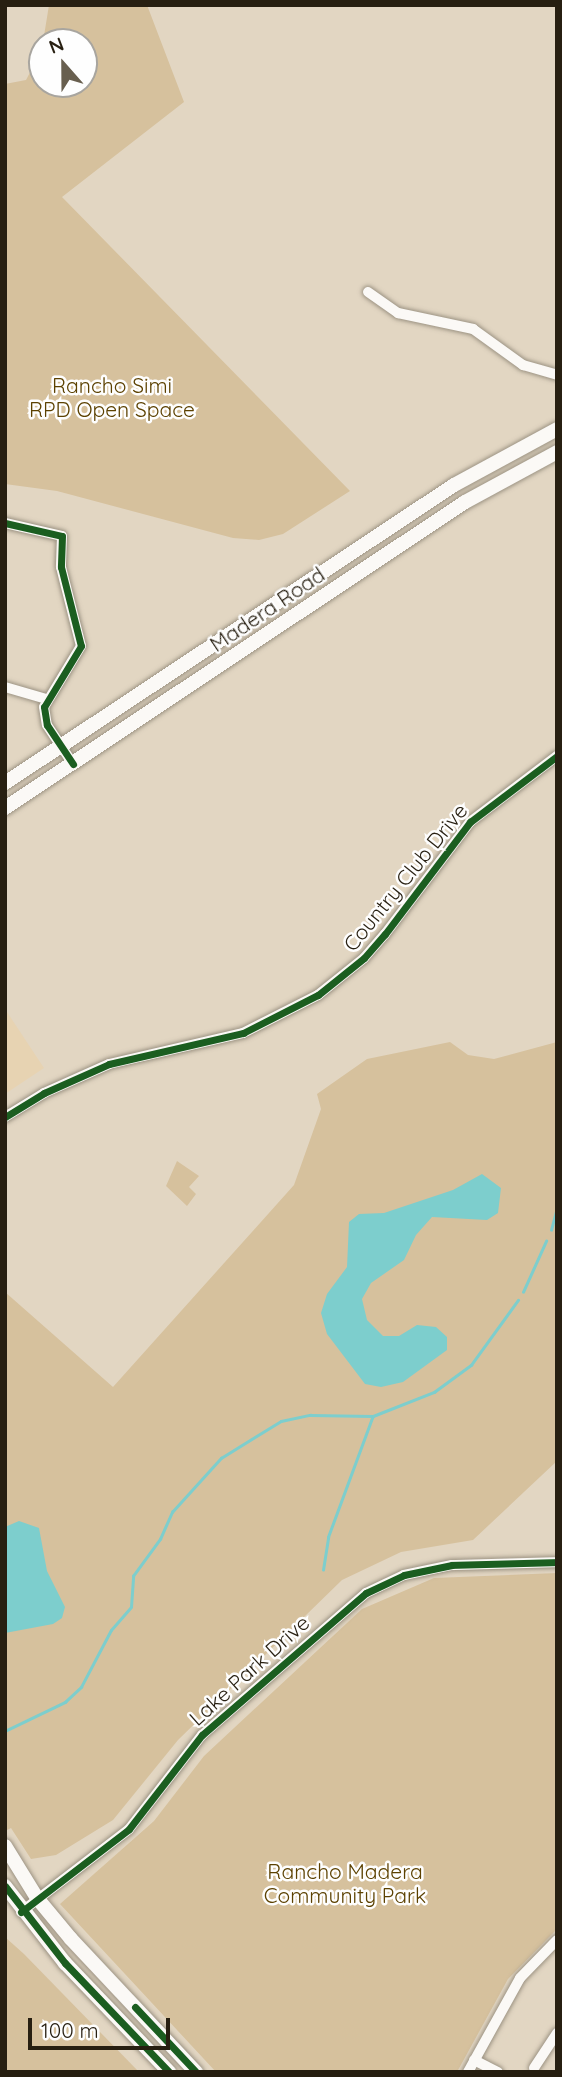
<!DOCTYPE html>
<html>
<head>
<meta charset="utf-8">
<style>
  body { margin:0 }
  #map { position:relative; width:562px; height:2077px; overflow:hidden; background:#e2d6c2; font-family:Quicksand,sans-serif }
  div>[style] { position:absolute }
  .built>* { inset:0; background:#e7d3b2 }
  .green>* { inset:0; background:#d6c19d }
  .water>* { inset:0; background:#7dcecd }
  .stream>* { height:2.5px; margin:-1.25px; padding:0 1.25px; transform-origin:1.25px; border-radius:1.25px; background:#7dcecd }
  .roads { filter:drop-shadow(0 0 2px #9c9383) drop-shadow(0 0 2px #9c9383) }
  .minor>* { height:10px; margin:-5px; padding:0 5px; transform-origin:5px; border-radius:5px; background:#fbf9f6 }
  .major>* { height:14px; margin:-7px; padding:0 7px; transform-origin:7px; border-radius:7px; background:#fbf9f6 }
  .cycleway>* { height:7px; margin:-3.5px; padding:0 3.5px; transform-origin:3.5px; border-radius:3.5px; background:#1b5e20 }
  span { translate:-50% -50%; white-space:nowrap; text-align:center; line-height:1.15; -webkit-text-stroke:5px #fefefe; paint-order:stroke }
  .park-label { font-size:21px; color:#5c4100 }
  .street-label { font-size:21px; color:#271f11 }
  .frame { position:absolute; inset:0; border:7px solid #271f11; pointer-events:none }
  .north { position:absolute; left:28px; top:28px; width:70px; height:70px; box-sizing:border-box; background:#fefefe; border:2px solid #a8a59f; border-radius:50%; rotate:339deg; font-size:19px; font-weight:700; line-height:28px; text-align:center; color:#271f11 }
  .north::after { content:''; display:block; margin:auto; width:24px; height:32px; background:#685f4f; clip-path:polygon(50% 0,100% 100%,50% 72%,0 100%) }
  .scale { position:absolute; left:28px; top:2018px; width:142px; height:32px; box-sizing:border-box; border:4px solid #271f11; border-top:0; padding-left:9px; font-size:21px; line-height:24px; white-space:nowrap; color:#271f11; -webkit-text-stroke:5px #fefefe; paint-order:stroke }
</style>
</head>
<body>
<div id="map">
  <div class="built">
    <i style="clip-path:polygon(5px 1009px,44px 1068px,5px 1094px)"></i>
  </div>
  <div class="green">
    <i style="clip-path:polygon(49px 5px,147px 5px,184px 102px,62px 197px,350px 491px,283px 534px,259px 540px,233px 538px,57px 491px,5px 484px,5px 84px,26px 80px,42px 50px,42px 84px,84px 84px,84px 42px,43px 42px)"></i>
    <i style="clip-path:polygon(450px 1042px,468px 1055px,494px 1059px,557px 1042px,557px 1461px,473px 1540px,401px 1552px,342px 1580px,178px 1740px,113px 1820px,56px 1855px,31px 1859px,11px 1828px,5px 1831px,5px 1292px,113px 1387px,294px 1185px,321px 1109px,317px 1094px,367px 1059px)"></i>
    <i style="clip-path:polygon(177px 1161px,199px 1176px,189px 1187px,196px 1194px,187px 1206px,166px 1186px)"></i>
    <i style="clip-path:polygon(557px 1573px,557px 1929px,508px 1979px,457px 2072px,216px 2072px,60px 1904px,154px 1821px,204px 1756px,362px 1609px,434px 1578px)"></i>
    <i style="clip-path:polygon(5px 1937px,24px 1954px,139px 2072px,5px 2072px)"></i>
  </div>
  <div class="water">
    <i style="clip-path:polygon(482px 1174px,501px 1188px,498px 1213px,487px 1220px,432px 1217px,416px 1235px,404px 1260px,371px 1283px,362px 1299px,367px 1320px,383px 1336px,399px 1336px,417px 1325px,436px 1327px,447px 1337px,447px 1350px,403px 1382px,381px 1387px,365px 1384px,327px 1334px,321px 1313px,327px 1294px,347px 1267px,349px 1222px,359px 1214px,384px 1213px,453px 1190px)"></i>
    <i style="clip-path:polygon(19px 1521px,39px 1528px,47px 1571px,65px 1607px,62px 1618px,53px 1624px,5px 1633px,5px 1527px)"></i>
  </div>
  <div class="stream">
    <i style="left:551px;top:1230px;width:23px;rotate:-75deg"></i>
    <i style="left:523px;top:1292px;width:56px;rotate:-65.7deg"></i>
    <i style="left:323px;top:1570px;width:33px;rotate:-81deg"></i>
    <i style="left:328px;top:1537px;width:127px;rotate:-69.7deg"></i>
    <i style="left:5px;top:1731px;width:67px;rotate:-25.8deg"></i>
    <i style="left:65px;top:1702px;width:22px;rotate:-43deg"></i>
    <i style="left:81px;top:1687px;width:64px;rotate:-62.2deg"></i>
    <i style="left:111px;top:1630px;width:30px;rotate:-49deg"></i>
    <i style="left:131px;top:1607px;width:31px;rotate:-86deg"></i>
    <i style="left:133px;top:1576px;width:46px;rotate:-53.9deg"></i>
    <i style="left:160px;top:1539px;width:30px;rotate:-66deg"></i>
    <i style="left:172px;top:1512px;width:73px;rotate:-47.8deg"></i>
    <i style="left:221px;top:1458px;width:70px;rotate:-31.7deg"></i>
    <i style="left:281px;top:1421px;width:30px;rotate:-12deg"></i>
    <i style="left:310px;top:1415px;width:63px;rotate:0.9deg"></i>
    <i style="left:373px;top:1416px;width:66px;rotate:-21.5deg"></i>
    <i style="left:434px;top:1392px;width:46px;rotate:-36.1deg"></i>
    <i style="left:471px;top:1365px;width:80px;rotate:-54.1deg"></i>
  </div>
  <div class="roads">
    <div class="minor">
      <i style="left:368px;top:292px;width:37px;rotate:35deg"></i>
      <i style="left:398px;top:313px;width:77px;rotate:12deg"></i>
      <i style="left:473px;top:329px;width:62px;rotate:35.8deg"></i>
      <i style="left:523px;top:365px;width:35px;rotate:16deg"></i>
      <i style="left:5px;top:523px;width:58px;rotate:12.8deg"></i>
      <i style="left:62px;top:536px;width:31px;rotate:92deg"></i>
      <i style="left:61px;top:567px;width:81px;rotate:75.8deg"></i>
      <i style="left:81px;top:646px;width:71px;rotate:121.2deg"></i>
      <i style="left:44px;top:707px;width:18px;rotate:81deg"></i>
      <i style="left:47px;top:725px;width:47px;rotate:56.3deg"></i>
      <i style="left:5px;top:687px;width:43px;rotate:16.3deg"></i>
      <i style="left:5px;top:1117px;width:46px;rotate:-31.6deg"></i>
      <i style="left:44px;top:1093px;width:71px;rotate:-24deg"></i>
      <i style="left:109px;top:1064px;width:138px;rotate:-13deg"></i>
      <i style="left:243px;top:1033px;width:84px;rotate:-26.9deg"></i>
      <i style="left:318px;top:995px;width:59px;rotate:-38.8deg"></i>
      <i style="left:364px;top:958px;width:32px;rotate:-49deg"></i>
      <i style="left:385px;top:934px;width:141px;rotate:-52.8deg"></i>
      <i style="left:470px;top:822px;width:109px;rotate:-37.2deg"></i>
      <i style="left:21px;top:1912px;width:136px;rotate:-37.5deg"></i>
      <i style="left:129px;top:1829px;width:119px;rotate:-52.2deg"></i>
      <i style="left:202px;top:1735px;width:217px;rotate:-40.9deg"></i>
      <i style="left:366px;top:1593px;width:42px;rotate:-25.3deg"></i>
      <i style="left:404px;top:1575px;width:49px;rotate:-11.8deg"></i>
      <i style="left:452px;top:1565px;width:105px;rotate:-1.6deg"></i>
      <i style="left:474px;top:2060px;width:27px;rotate:27deg"></i>
      <i style="left:534px;top:2068px;width:42px;rotate:-56.7deg"></i>
      <i style="left:468px;top:2072px;width:107px;rotate:-61deg"></i>
      <i style="left:520px;top:1978px;width:53px;rotate:-45.8deg"></i>
    </div>
    <div class="major">
      <i style="left:5px;top:783px;width:539px;rotate:-33.57deg"></i>
      <i style="left:454px;top:485px;width:117px;rotate:-28.5deg"></i>
      <i style="left:5px;top:808px;width:552px;rotate:-33.63deg"></i>
      <i style="left:465px;top:502px;width:105px;rotate:-28.5deg"></i>
      <i style="left:5px;top:1846px;width:61px;rotate:58.4deg"></i>
      <i style="left:37px;top:1898px;width:53px;rotate:50.3deg"></i>
      <i style="left:71px;top:1939px;width:183px;rotate:46.8deg"></i>
      <i style="left:5px;top:1886px;width:98px;rotate:52.1deg"></i>
      <i style="left:65px;top:1963px;width:151px;rotate:46.3deg"></i>
    </div>
  </div>
  <div class="cycleway">
    <i style="left:5px;top:523px;width:58px;rotate:12.8deg"></i>
    <i style="left:62px;top:536px;width:31px;rotate:92deg"></i>
    <i style="left:61px;top:567px;width:81px;rotate:75.8deg"></i>
    <i style="left:81px;top:646px;width:71px;rotate:121.2deg"></i>
    <i style="left:44px;top:707px;width:18px;rotate:81deg"></i>
    <i style="left:47px;top:725px;width:47px;rotate:56.3deg"></i>
    <i style="left:5px;top:1117px;width:46px;rotate:-31.6deg"></i>
    <i style="left:44px;top:1093px;width:71px;rotate:-24deg"></i>
    <i style="left:109px;top:1064px;width:138px;rotate:-13deg"></i>
    <i style="left:243px;top:1033px;width:84px;rotate:-26.9deg"></i>
    <i style="left:318px;top:995px;width:59px;rotate:-38.8deg"></i>
    <i style="left:364px;top:958px;width:32px;rotate:-49deg"></i>
    <i style="left:385px;top:934px;width:141px;rotate:-52.8deg"></i>
    <i style="left:470px;top:822px;width:109px;rotate:-37.2deg"></i>
    <i style="left:5px;top:1886px;width:98px;rotate:52.1deg"></i>
    <i style="left:65px;top:1963px;width:151px;rotate:46.3deg"></i>
    <i style="left:21px;top:1912px;width:136px;rotate:-37.5deg"></i>
    <i style="left:129px;top:1829px;width:119px;rotate:-52.2deg"></i>
    <i style="left:202px;top:1735px;width:217px;rotate:-40.9deg"></i>
    <i style="left:366px;top:1593px;width:42px;rotate:-25.3deg"></i>
    <i style="left:404px;top:1575px;width:49px;rotate:-11.8deg"></i>
    <i style="left:452px;top:1565px;width:105px;rotate:-1.6deg"></i>
    <i style="left:135px;top:2007px;width:89px;rotate:46.8deg"></i>
  </div>
  <div class="park-label">
    <span style="left:112px;top:397px">Rancho Simi<br>RPD Open Space</span>
    <span style="left:345px;top:1883px">Rancho Madera<br>Community Park</span>
  </div>
  <div class="street-label">
    <span style="left:267px;top:609px;rotate:-34deg">Madera Road</span>
    <span style="left:405px;top:877px;rotate:-51deg">Country Club Drive</span>
    <span style="left:249px;top:1670px;rotate:-42deg">Lake Park Drive</span>
  </div>
  <div class="frame"></div>
  <div class="north">N</div>
  <div class="scale">100 m</div>
</div>
</body>
</html>
